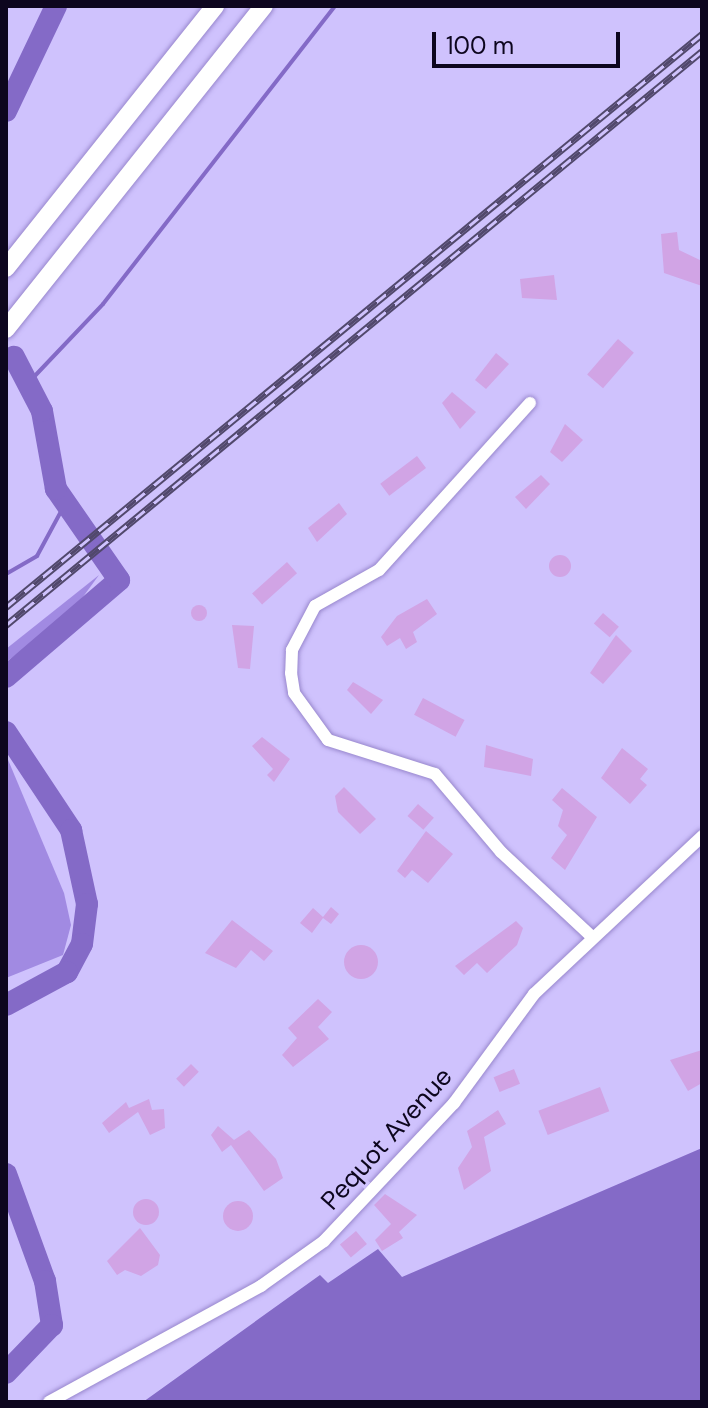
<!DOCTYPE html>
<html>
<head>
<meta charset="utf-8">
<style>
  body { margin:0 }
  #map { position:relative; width:708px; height:1408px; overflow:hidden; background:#cfc2fd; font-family:"DM Sans",sans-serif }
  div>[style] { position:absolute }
  .green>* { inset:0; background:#a18ae2 }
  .water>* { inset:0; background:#846ac7 }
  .stream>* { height:4px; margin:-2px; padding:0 2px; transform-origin:2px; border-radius:2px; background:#846ac7 }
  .river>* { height:22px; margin:-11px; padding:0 11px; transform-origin:11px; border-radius:11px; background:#846ac7 }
  .building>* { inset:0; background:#d1a4e5; transform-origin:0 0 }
  .round { border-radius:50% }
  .roads { filter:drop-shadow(0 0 2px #9887cd) drop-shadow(0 0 2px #9887cd) }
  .minor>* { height:12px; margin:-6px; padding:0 6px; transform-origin:6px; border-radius:6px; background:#fff }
  .highway>* { height:18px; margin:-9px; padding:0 9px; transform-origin:9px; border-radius:9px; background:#fff }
  .rail>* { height:7px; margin-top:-3.5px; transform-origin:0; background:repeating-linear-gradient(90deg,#cfc2fd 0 12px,#51486c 0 24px); box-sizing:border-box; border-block:2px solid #51486c }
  span { translate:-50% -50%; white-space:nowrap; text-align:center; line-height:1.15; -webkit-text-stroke:6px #cfc2fd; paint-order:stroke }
  .street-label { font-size:26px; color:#0d061e }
  .frame { position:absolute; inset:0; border:8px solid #0d061e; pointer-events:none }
  .scale { position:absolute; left:432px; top:32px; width:188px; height:36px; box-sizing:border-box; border:4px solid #0d061e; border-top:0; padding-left:10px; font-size:24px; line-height:28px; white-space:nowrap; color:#0d061e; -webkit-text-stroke:6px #cfc2fd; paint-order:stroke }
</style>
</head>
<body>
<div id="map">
  <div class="green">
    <i style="clip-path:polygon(99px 575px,69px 616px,6px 662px,6px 649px)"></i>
    <i style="clip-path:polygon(6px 755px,64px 893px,71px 925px,63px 955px,6px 978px)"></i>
  </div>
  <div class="water">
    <i style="clip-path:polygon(702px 1148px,702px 1402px,143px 1402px,320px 1275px,328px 1283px,378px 1249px,402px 1277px)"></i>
  </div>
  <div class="stream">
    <i style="left:30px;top:381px;width:106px;rotate:-46.5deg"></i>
    <i style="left:103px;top:304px;width:378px;rotate:-52.1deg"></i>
    <i style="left:6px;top:574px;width:36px;rotate:-30deg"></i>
    <i style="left:37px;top:556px;width:59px;rotate:-61.7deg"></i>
  </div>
  <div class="river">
    <i style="left:6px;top:111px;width:116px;rotate:-64.5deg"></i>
    <i style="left:6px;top:677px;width:149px;rotate:-40.6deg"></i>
    <i style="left:119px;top:580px;width:111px;rotate:-124.7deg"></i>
    <i style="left:56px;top:489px;width:79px;rotate:-100.2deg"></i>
    <i style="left:42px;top:411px;width:61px;rotate:-117.4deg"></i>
    <i style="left:6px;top:732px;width:118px;rotate:56.4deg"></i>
    <i style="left:71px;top:830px;width:76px;rotate:77.8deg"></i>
    <i style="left:87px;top:904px;width:40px;rotate:97.1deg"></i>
    <i style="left:82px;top:944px;width:32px;rotate:118deg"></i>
    <i style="left:67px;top:972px;width:69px;rotate:151.6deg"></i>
    <i style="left:6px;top:1174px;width:114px;rotate:70deg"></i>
    <i style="left:45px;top:1281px;width:45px;rotate:81deg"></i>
    <i style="left:52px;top:1325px;width:66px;rotate:133.8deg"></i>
  </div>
  <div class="building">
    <i style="clip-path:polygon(677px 232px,679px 250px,702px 261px,702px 286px,664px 273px,661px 234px)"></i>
    <i style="clip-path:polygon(554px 275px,557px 300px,522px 298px,520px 279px)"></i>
    <i style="left:618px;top:339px;width:21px;height:47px;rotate:41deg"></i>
    <i style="clip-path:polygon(496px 353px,509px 364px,486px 389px,475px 380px)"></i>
    <i style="clip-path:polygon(452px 392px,476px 412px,460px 429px,442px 403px)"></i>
    <i style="clip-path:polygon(565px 424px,583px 440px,562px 462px,550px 452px)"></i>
    <i style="left:417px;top:456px;width:15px;height:46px;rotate:53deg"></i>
    <i style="clip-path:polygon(541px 475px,550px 484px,526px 509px,515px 497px)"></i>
    <i style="clip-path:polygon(339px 503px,347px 514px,317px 542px,308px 528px)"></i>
    <i class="round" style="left:549px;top:555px;width:22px;height:22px"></i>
    <i style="left:287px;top:562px;width:15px;height:47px;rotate:48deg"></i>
    <i style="clip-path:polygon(427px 599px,437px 614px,413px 632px,417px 642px,406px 649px,400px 638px,387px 646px,381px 637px,397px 616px)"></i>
    <i class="round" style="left:191px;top:605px;width:16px;height:16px"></i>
    <i style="left:603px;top:613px;width:21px;height:14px;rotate:41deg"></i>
    <i style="clip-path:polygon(232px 625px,254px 626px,250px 669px,238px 668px)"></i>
    <i style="clip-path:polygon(616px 635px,632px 651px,603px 684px,590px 673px)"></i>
    <i style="clip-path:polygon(353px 682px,383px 700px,371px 714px,347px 690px)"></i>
    <i style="left:423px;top:698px;width:47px;height:19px;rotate:28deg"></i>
    <i style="clip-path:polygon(262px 737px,290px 759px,274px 782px,267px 775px,273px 769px,252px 746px)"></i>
    <i style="clip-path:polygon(486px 745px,533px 759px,531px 776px,484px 767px)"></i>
    <i style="clip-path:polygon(622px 748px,648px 769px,640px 779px,647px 785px,630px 804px,601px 778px)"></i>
    <i style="clip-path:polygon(344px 787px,376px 819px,360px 834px,338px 812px,335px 796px)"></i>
    <i style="clip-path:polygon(562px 788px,597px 817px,565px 870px,551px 858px,567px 835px,558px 826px,563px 810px,552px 800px)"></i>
    <i style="left:418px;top:804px;width:21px;height:16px;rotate:41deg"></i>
    <i style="clip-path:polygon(426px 831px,453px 854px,428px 883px,412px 870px,405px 878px,397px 871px)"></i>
    <i style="clip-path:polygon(331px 907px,339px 914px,331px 924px,323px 918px,312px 933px,300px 923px,313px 908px,323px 917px)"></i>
    <i style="clip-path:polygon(232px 920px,273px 951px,264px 961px,251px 950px,236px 968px,205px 953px)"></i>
    <i style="clip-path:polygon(516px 921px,523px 928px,517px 945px,487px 973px,477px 963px,464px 975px,455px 966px)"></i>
    <i class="round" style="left:344px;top:945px;width:34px;height:34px"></i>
    <i style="clip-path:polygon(318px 999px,332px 1012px,318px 1027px,329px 1039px,293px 1067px,282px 1055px,297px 1038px,288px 1028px)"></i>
    <i style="clip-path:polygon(702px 1050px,702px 1083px,688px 1091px,670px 1060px)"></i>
    <i style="left:191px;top:1064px;width:11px;height:21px;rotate:45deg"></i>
    <i style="left:514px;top:1069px;width:16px;height:22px;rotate:68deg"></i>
    <i style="left:600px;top:1087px;width:26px;height:66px;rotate:69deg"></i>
    <i style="clip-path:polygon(149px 1099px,152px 1110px,164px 1109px,165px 1128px,150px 1135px,138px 1112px,109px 1133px,102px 1123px,126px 1102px,129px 1108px)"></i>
    <i style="clip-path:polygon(498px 1110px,506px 1124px,484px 1137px,491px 1171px,464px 1190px,458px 1168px,472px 1147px,467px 1131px)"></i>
    <i style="clip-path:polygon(218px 1126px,234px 1140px,249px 1130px,276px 1159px,283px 1178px,264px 1191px,231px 1145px,222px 1152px,211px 1135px)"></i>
    <i style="clip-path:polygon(385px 1194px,417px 1215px,399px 1232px,403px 1238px,382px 1251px,375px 1240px,391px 1224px,374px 1205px)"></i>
    <i class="round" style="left:133px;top:1199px;width:26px;height:26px"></i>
    <i class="round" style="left:223px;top:1201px;width:30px;height:30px"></i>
    <i style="clip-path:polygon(140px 1228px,160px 1255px,158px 1265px,141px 1276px,125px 1270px,117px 1275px,107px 1261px)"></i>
    <i style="left:356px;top:1231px;width:17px;height:21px;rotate:50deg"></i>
  </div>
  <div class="roads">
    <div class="minor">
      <i style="left:530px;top:403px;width:225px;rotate:132.1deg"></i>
      <i style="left:379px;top:570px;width:73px;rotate:150.6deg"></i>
      <i style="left:315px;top:606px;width:50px;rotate:117.6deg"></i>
      <i style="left:292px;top:650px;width:23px;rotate:92deg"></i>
      <i style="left:291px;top:673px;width:20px;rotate:81deg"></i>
      <i style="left:294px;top:693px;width:58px;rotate:54.1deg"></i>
      <i style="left:328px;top:740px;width:112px;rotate:17.6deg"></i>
      <i style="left:435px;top:774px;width:102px;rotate:49.8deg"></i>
      <i style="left:501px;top:852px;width:125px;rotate:43deg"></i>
      <i style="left:49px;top:1402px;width:242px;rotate:-28.7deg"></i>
      <i style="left:261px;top:1286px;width:77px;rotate:-35.5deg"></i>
      <i style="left:324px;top:1241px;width:190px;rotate:-46.7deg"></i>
      <i style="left:454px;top:1103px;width:135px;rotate:-53.7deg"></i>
      <i style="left:534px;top:994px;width:231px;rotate:-43.2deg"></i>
    </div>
    <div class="highway">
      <i style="left:6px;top:268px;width:335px;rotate:-51.4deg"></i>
      <i style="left:6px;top:329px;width:413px;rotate:-51.4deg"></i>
    </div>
  </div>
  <div class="rail">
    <i style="left:6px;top:607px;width:902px;rotate:-39.46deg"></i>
    <i style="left:6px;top:625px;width:902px;rotate:-39.51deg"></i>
  </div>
  <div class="street-label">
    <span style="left:387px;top:1139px;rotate:-48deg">Pequot Avenue</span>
  </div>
  <div class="frame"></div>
  <div class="scale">100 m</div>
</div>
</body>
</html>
